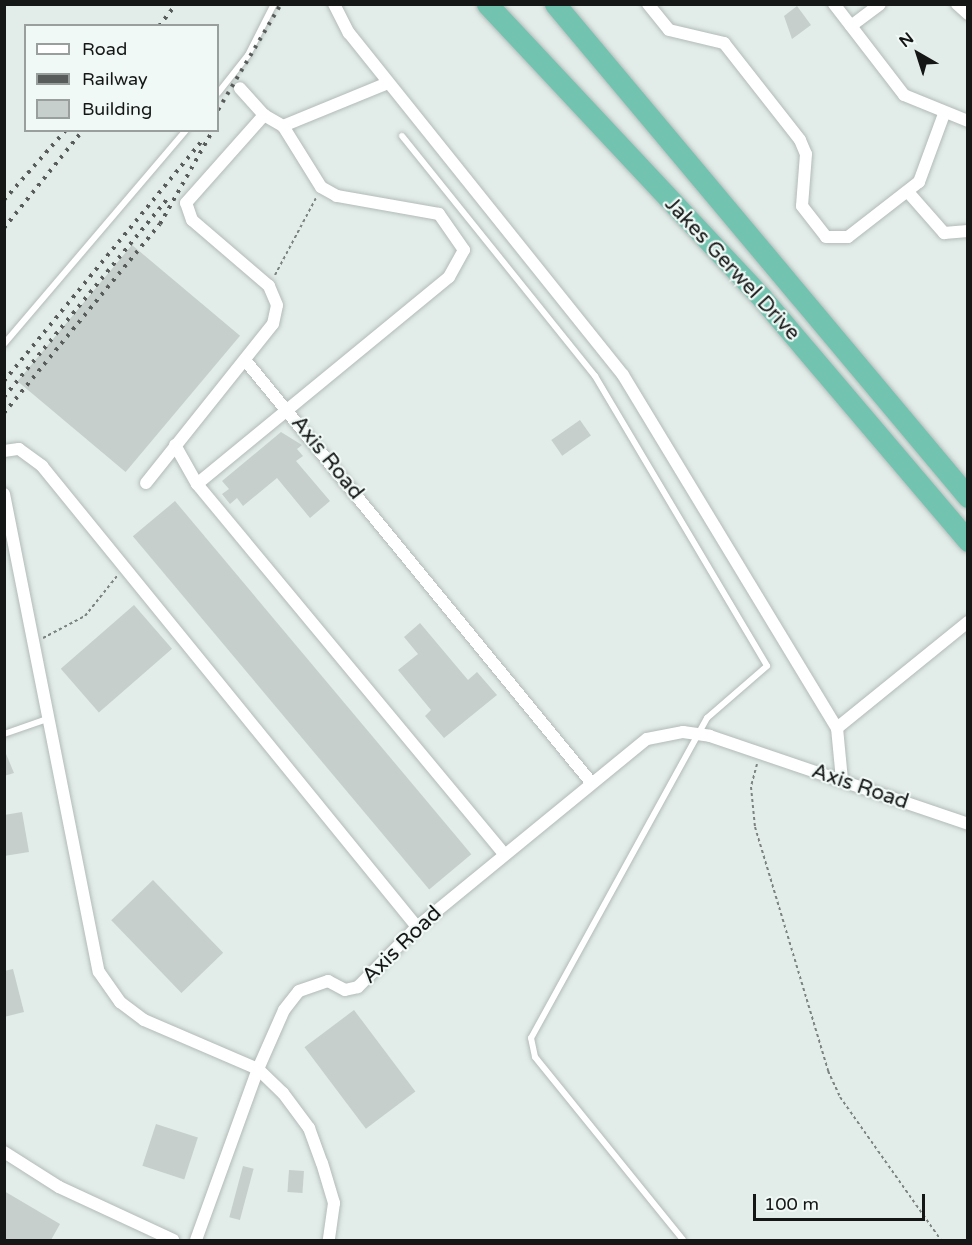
<!DOCTYPE html>
<html>
<head>
<meta charset="utf-8">
<style>
  body { margin:0 }
  #map { position:relative; width:972px; height:1245px; overflow:hidden; background:#e2ece9; font-family:"Varela Round",sans-serif }
  div>[style] { position:absolute }
  .building>* { inset:0; background:#c6cfcc; transform-origin:0 0 }
  .path>* { height:2px; margin-top:-1px; transform-origin:0; background:repeating-linear-gradient(90deg,#7d8381 0 3px,transparent 0 6px) }
  .roads { filter:drop-shadow(0 0 2px #b2bbb8) drop-shadow(0 0 2px #b2bbb8) }
  .service>* { height:6px; margin:-3px; padding:0 3px; transform-origin:3px; border-radius:3px; background:#fff }
  .minor>* { height:12px; margin:-6px; padding:0 6px; transform-origin:6px; border-radius:6px; background:#fff }
  .trunk>* { height:21px; margin:-10.5px; padding:0 10.5px; transform-origin:10.5px; border-radius:10.5px; background:#72c4b0 }
  .rail>* { height:4px; margin-top:-2px; transform-origin:0; background:repeating-linear-gradient(90deg,#585d5b 0 3px,transparent 0 9px) }
  span { translate:-50% -50%; white-space:nowrap; text-align:center; line-height:1.15; -webkit-text-stroke:4.5px #f0f9f6; paint-order:stroke }
  .street-label { font-size:21px; color:#141716 }
  .frame { position:absolute; inset:0; border:6px solid #141716; pointer-events:none }
  .legend { position:absolute; left:24px; top:24px; width:195px; height:108px; box-sizing:border-box; background:#f0f9f6; border:2px solid #989f9c; margin:0; padding:8px 10px; list-style:none; font-size:18px; color:#141716 }
  .legend li { display:flex; align-items:center; gap:12px; height:30px }
  .legend b { width:30px; border:2px solid #989f9c }
  .north { position:absolute; left:888px; top:24px; width:60px; height:60px; -webkit-text-stroke:4px #f0f9f6; paint-order:stroke; rotate:321deg; font-size:16px; font-weight:700; line-height:24px; text-align:center; color:#141716 }
  .north::after { content:''; display:block; margin:auto; width:21px; height:27px; background:#141716; clip-path:polygon(50% 0,100% 100%,50% 72%,0 100%) }
  .scale { position:absolute; left:753px; top:1194px; width:172px; height:27px; box-sizing:border-box; border:3px solid #141716; border-top:0; padding-left:8px; font-size:18px; line-height:21px; white-space:nowrap; color:#141716; -webkit-text-stroke:4px #f0f9f6; paint-order:stroke }
</style>
</head>
<body>
<div id="map">
  <div class="building">
    <i style="clip-path:polygon(797px 6px,811px 25px,792px 39px,784px 16px)"></i>
    <i style="left:132px;top:245px;width:141px;height:178px;rotate:40deg"></i>
    <i style="left:580px;top:420px;width:19px;height:35px;rotate:55deg"></i>
    <i style="clip-path:polygon(281px 432px,302px 445px,297px 449px,303px 456px,296px 461px,330px 501px,310px 518px,277px 478px,243px 506px,237px 498px,230px 504px,222px 494px,229px 489px,222px 481px)"></i>
    <i style="left:175px;top:501px;width:461px;height:55px;rotate:50deg"></i>
    <i style="left:134px;top:605px;width:58px;height:97px;rotate:49deg"></i>
    <i style="clip-path:polygon(420px 623px,468px 680px,477px 672px,497px 695px,444px 738px,425px 716px,431px 710px,398px 670px,418px 654px,404px 637px)"></i>
    <i style="clip-path:polygon(4px 749px,14px 773px,4px 776px)"></i>
    <i style="clip-path:polygon(22px 812px,29px 852px,4px 856px,4px 815px)"></i>
    <i style="left:153px;top:880px;width:101px;height:58px;rotate:46deg"></i>
    <i style="clip-path:polygon(13px 969px,24px 1012px,4px 1017px,4px 971px)"></i>
    <i style="left:354px;top:1010px;width:102px;height:62px;rotate:53deg"></i>
    <i style="left:156px;top:1124px;width:44px;height:44px;rotate:18deg"></i>
    <i style="left:243px;top:1166px;width:11px;height:53px;rotate:15deg"></i>
    <i style="left:289px;top:1170px;width:15px;height:22px;rotate:4deg"></i>
    <i style="clip-path:polygon(4px 1191px,60px 1224px,51px 1240px,4px 1240px)"></i>
  </div>
  <div class="path">
    <i style="left:275px;top:275px;width:87px;rotate:-62deg"></i>
    <i style="left:43px;top:638px;width:47px;rotate:-27.6deg"></i>
    <i style="left:85px;top:616px;width:51px;rotate:-51.3deg"></i>
    <i style="left:757px;top:764px;width:24px;rotate:105deg"></i>
    <i style="left:751px;top:787px;width:40px;rotate:84.3deg"></i>
    <i style="left:755px;top:827px;width:255px;rotate:73.3deg"></i>
    <i style="left:828px;top:1071px;width:29px;rotate:65deg"></i>
    <i style="left:840px;top:1097px;width:175px;rotate:54.8deg"></i>
  </div>
  <div class="roads">
    <div class="service">
      <i style="left:218px;top:93px;width:48px;rotate:-51.7deg"></i>
      <i style="left:248px;top:55px;width:57px;rotate:-63deg"></i>
      <i style="left:402px;top:136px;width:308px;rotate:51.2deg"></i>
      <i style="left:595px;top:376px;width:337px;rotate:59.3deg"></i>
      <i style="left:767px;top:666px;width:79px;rotate:139.1deg"></i>
      <i style="left:707px;top:718px;width:365px;rotate:118.8deg"></i>
      <i style="left:531px;top:1038px;width:19px;rotate:78deg"></i>
      <i style="left:535px;top:1057px;width:235px;rotate:51deg"></i>
      <i style="left:4px;top:344px;width:281px;rotate:-49.6deg"></i>
      <i style="left:4px;top:734px;width:46px;rotate:-19.2deg"></i>
    </div>
    <div class="minor">
      <i style="left:334px;top:4px;width:33px;rotate:63deg"></i>
      <i style="left:349px;top:33px;width:438px;rotate:51.3deg"></i>
      <i style="left:623px;top:375px;width:413px;rotate:58.8deg"></i>
      <i style="left:837px;top:728px;width:52px;rotate:84.5deg"></i>
      <i style="left:648px;top:4px;width:33px;rotate:51deg"></i>
      <i style="left:669px;top:30px;width:57px;rotate:13.3deg"></i>
      <i style="left:724px;top:43px;width:123px;rotate:51.9deg"></i>
      <i style="left:800px;top:140px;width:15px;rotate:67deg"></i>
      <i style="left:806px;top:154px;width:52px;rotate:94.4deg"></i>
      <i style="left:802px;top:206px;width:39px;rotate:52deg"></i>
      <i style="left:826px;top:237px;width:22px"></i>
      <i style="left:848px;top:237px;width:90px;rotate:-37.8deg"></i>
      <i style="left:919px;top:182px;width:72px;rotate:-69.8deg"></i>
      <i style="left:834px;top:4px;width:115px;rotate:52.4deg"></i>
      <i style="left:904px;top:95px;width:69px;rotate:22.1deg"></i>
      <i style="left:957px;top:4px;width:15px;rotate:42deg"></i>
      <i style="left:851px;top:26px;width:36px;rotate:-37deg"></i>
      <i style="left:283px;top:126px;width:113px;rotate:-22.3deg"></i>
      <i style="left:908px;top:192px;width:55px;rotate:48.7deg"></i>
      <i style="left:944px;top:233px;width:24px;rotate:-5deg"></i>
      <i style="left:245px;top:360px;width:544px;rotate:50.67deg"></i>
      <i style="left:175px;top:445px;width:45px;rotate:60.6deg"></i>
      <i style="left:197px;top:484px;width:481px;rotate:50.3deg"></i>
      <i style="left:4px;top:451px;width:15px;rotate:-8deg"></i>
      <i style="left:19px;top:449px;width:29px;rotate:36deg"></i>
      <i style="left:42px;top:466px;width:594px;rotate:50.87deg"></i>
      <i style="left:146px;top:483px;width:203px;rotate:-51.4deg"></i>
      <i style="left:273px;top:324px;width:19px;rotate:-78deg"></i>
      <i style="left:277px;top:305px;width:21px;rotate:-113deg"></i>
      <i style="left:269px;top:286px;width:101px;rotate:-139.4deg"></i>
      <i style="left:192px;top:220px;width:18px;rotate:-109deg"></i>
      <i style="left:186px;top:203px;width:118px;rotate:-48.4deg"></i>
      <i style="left:197px;top:484px;width:326px;rotate:-39.4deg"></i>
      <i style="left:449px;top:277px;width:31px;rotate:-61deg"></i>
      <i style="left:464px;top:250px;width:44px;rotate:-124.8deg"></i>
      <i style="left:439px;top:214px;width:104px;rotate:-170deg"></i>
      <i style="left:337px;top:196px;width:18px;rotate:-151deg"></i>
      <i style="left:321px;top:187px;width:72px;rotate:-121.9deg"></i>
      <i style="left:283px;top:126px;width:22px;rotate:-150deg"></i>
      <i style="left:264px;top:115px;width:36px;rotate:-132deg"></i>
      <i style="left:4px;top:494px;width:487px;rotate:78.8deg"></i>
      <i style="left:99px;top:972px;width:37px;rotate:55deg"></i>
      <i style="left:120px;top:1002px;width:30px;rotate:37deg"></i>
      <i style="left:144px;top:1020px;width:124px;rotate:23.3deg"></i>
      <i style="left:258px;top:1069px;width:35px;rotate:44deg"></i>
      <i style="left:283px;top:1093px;width:44px;rotate:53.4deg"></i>
      <i style="left:309px;top:1128px;width:37px;rotate:70deg"></i>
      <i style="left:322px;top:1163px;width:42px;rotate:73.3deg"></i>
      <i style="left:334px;top:1203px;width:37px;rotate:98deg"></i>
      <i style="left:837px;top:728px;width:169px;rotate:-39deg"></i>
      <i style="left:4px;top:1152px;width:65px;rotate:32.5deg"></i>
      <i style="left:59px;top:1187px;width:126px;rotate:24.9deg"></i>
      <i style="left:196px;top:1240px;width:182px;rotate:-70.1deg"></i>
      <i style="left:258px;top:1069px;width:64px;rotate:-66.2deg"></i>
      <i style="left:284px;top:1010px;width:24px;rotate:-52deg"></i>
      <i style="left:299px;top:991px;width:31px;rotate:-19deg"></i>
      <i style="left:328px;top:981px;width:19px;rotate:28deg"></i>
      <i style="left:345px;top:990px;width:13px;rotate:-13deg"></i>
      <i style="left:358px;top:987px;width:84px;rotate:-45.5deg"></i>
      <i style="left:417px;top:927px;width:297px;rotate:-39.3deg"></i>
      <i style="left:647px;top:739px;width:37px;rotate:-11deg"></i>
      <i style="left:683px;top:732px;width:27px;rotate:8deg"></i>
      <i style="left:710px;top:736px;width:273px;rotate:18.8deg"></i>
    </div>
    <div class="trunk">
      <i style="left:487px;top:4px;width:403px;rotate:46.9deg"></i>
      <i style="left:762px;top:298px;width:319px;rotate:49.7deg"></i>
      <i style="left:555px;top:4px;width:643px;rotate:50.05deg"></i>
    </div>
  </div>
  <div class="rail">
    <i style="left:159px;top:26px;width:28px;rotate:-52deg"></i>
    <i style="left:218px;top:110px;width:123px;rotate:-59.3deg"></i>
    <i style="left:4px;top:200px;width:94px;rotate:-48.5deg"></i>
    <i style="left:4px;top:228px;width:126px;rotate:-51.1deg"></i>
    <i style="left:4px;top:381px;width:310px;rotate:-50.5deg"></i>
    <i style="left:4px;top:397px;width:258px;rotate:-50.5deg"></i>
    <i style="left:4px;top:413px;width:245px;rotate:-50.5deg"></i>
    <i style="left:160px;top:224px;width:108px;rotate:-60.6deg"></i>
  </div>
  <div class="street-label">
    <span style="left:732px;top:269px;rotate:47deg">Jakes Gerwel Drive</span>
    <span style="left:327px;top:458px;rotate:51deg">Axis Road</span>
    <span style="left:860px;top:787px;rotate:19deg">Axis Road</span>
    <span style="left:402px;top:945px;rotate:-44deg">Axis Road</span>
  </div>
  <div class="frame"></div>
  <ul class="legend">
  <li><b style="height:8px;background:#fff"></b>Road</li>
  <li><b style="height:8px;background:#585d5b"></b>Railway</li>
  <li><b style="height:16px;background:#c6cfcc"></b>Building</li>
  </ul>
  <div class="north">N</div>
  <div class="scale">100 m</div>
</div>
</body>
</html>
